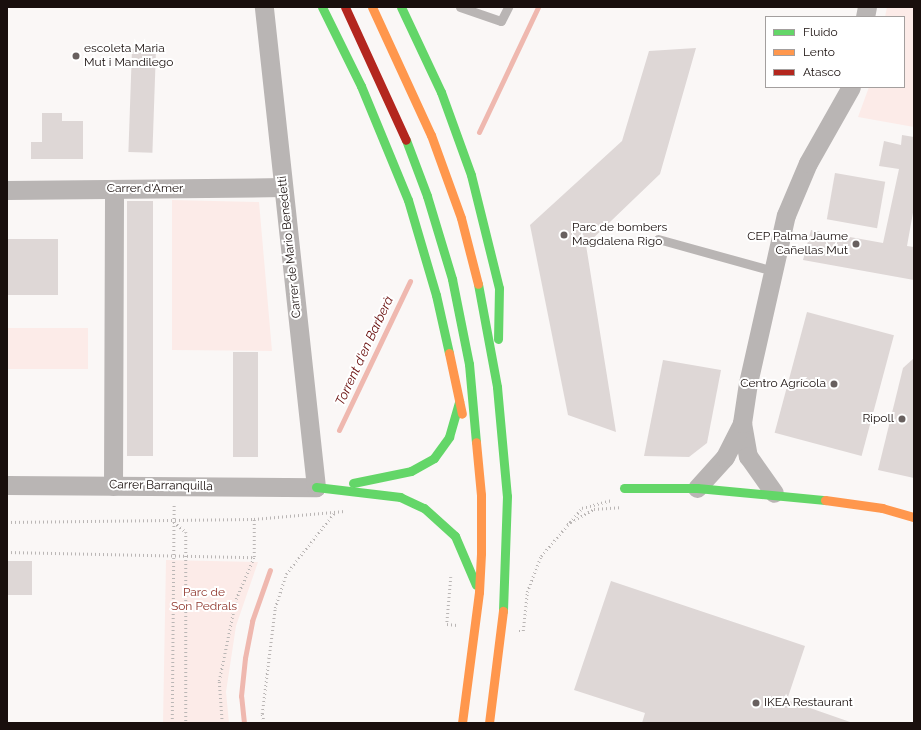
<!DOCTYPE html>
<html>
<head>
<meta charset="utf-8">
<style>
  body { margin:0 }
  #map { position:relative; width:921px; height:730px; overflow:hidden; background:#faf7f6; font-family:Raleway,sans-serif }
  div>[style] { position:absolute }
  .green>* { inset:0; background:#fcebe8; transform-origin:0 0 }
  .stream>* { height:5px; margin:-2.5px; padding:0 2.5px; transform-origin:2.5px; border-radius:2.5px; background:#efb8af }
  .building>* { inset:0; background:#ded7d6; transform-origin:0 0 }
  .path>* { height:2.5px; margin-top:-1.25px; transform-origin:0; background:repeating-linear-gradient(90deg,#bab6b5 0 1px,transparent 0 4px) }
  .lane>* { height:9px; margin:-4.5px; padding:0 4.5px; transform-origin:4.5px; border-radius:4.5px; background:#b9b5b4 }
  .street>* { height:19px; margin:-9.5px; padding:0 9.5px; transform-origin:9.5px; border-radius:9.5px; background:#b9b5b4 }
  .fast>* { height:9px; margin:-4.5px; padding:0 4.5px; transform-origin:4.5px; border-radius:4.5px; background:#63d668 }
  .slow>* { height:9px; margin:-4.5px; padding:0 4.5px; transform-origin:4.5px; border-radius:4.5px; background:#ff974d }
  .jam>* { height:9px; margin:-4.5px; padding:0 4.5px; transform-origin:4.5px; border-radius:4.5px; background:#b3261e }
  .dots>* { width:11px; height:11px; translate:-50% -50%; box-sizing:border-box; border:2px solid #fff; border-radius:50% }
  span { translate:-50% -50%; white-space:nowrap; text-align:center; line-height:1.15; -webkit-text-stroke:4px #fff; paint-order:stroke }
  .poi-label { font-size:12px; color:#190f0d }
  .left { translate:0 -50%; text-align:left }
  .right { translate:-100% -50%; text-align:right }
  .street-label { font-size:12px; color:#190f0d }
  .park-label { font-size:12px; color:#8f352b }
  .water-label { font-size:13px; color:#630503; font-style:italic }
  .frame { position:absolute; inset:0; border:8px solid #190f0d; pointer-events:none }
  .legend { position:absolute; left:765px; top:16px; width:140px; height:72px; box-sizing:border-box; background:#fff; border:1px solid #a39f9e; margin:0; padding:5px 7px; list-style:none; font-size:12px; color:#190f0d }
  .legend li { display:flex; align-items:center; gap:8px; height:20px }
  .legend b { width:20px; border:1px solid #a39f9e }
</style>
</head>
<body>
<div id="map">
  <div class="green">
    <i style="clip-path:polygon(887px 7px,914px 7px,914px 127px,858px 117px,869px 87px,904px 87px,904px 17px,885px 17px)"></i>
    <i style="clip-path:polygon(172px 200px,259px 202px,272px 351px,172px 350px)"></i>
    <i style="left:7px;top:328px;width:81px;height:41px"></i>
    <i style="clip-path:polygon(166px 560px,258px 562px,236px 626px,226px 692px,229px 723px,7px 723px,163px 723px)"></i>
  </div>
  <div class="stream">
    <i style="left:479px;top:132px;width:138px;rotate:-64.7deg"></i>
    <i style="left:339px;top:430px;width:165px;rotate:-64.5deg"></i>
    <i style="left:244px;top:723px;width:27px;rotate:-96deg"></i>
    <i style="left:241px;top:696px;width:38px;rotate:-84deg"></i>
    <i style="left:245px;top:658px;width:38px;rotate:-79deg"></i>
    <i style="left:252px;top:621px;width:54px;rotate:-70.6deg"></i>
  </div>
  <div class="building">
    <i style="clip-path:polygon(696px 48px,660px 174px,586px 245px,616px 432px,568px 415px,530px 225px,622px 141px,649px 51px)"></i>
    <i style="left:132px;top:49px;width:24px;height:103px;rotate:2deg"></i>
    <i style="clip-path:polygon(42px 113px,62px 113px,62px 121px,83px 121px,83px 159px,31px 159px,31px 142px,42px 142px)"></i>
    <i style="clip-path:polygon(902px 135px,914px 137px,914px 207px,907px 246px,914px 247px,914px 280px,803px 260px,811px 230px,883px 243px,899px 169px,879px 166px,884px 141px,901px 145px)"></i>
    <i style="left:835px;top:173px;width:51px;height:47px;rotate:10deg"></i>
    <i style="left:127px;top:201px;width:26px;height:255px"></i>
    <i style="left:7px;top:239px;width:51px;height:56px"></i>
    <i style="left:807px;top:312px;width:90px;height:125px;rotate:15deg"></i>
    <i style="left:233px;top:352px;width:25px;height:105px"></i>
    <i style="clip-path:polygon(914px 358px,914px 478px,878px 470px,903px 368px)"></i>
    <i style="clip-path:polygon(663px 360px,721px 370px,707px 443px,689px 457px,644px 456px)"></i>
    <i style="left:7px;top:561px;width:25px;height:34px"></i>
    <i style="clip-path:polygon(611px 581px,805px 646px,787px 700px,853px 723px,642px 723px,645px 713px,574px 690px)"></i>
  </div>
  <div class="path">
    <i style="left:7px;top:522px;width:247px;rotate:-0.7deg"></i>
    <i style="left:254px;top:519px;width:91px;rotate:-5deg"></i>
    <i style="left:174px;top:522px;width:16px;rotate:40deg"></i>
    <i style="left:186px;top:532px;width:191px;rotate:90deg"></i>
    <i style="left:567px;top:524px;width:31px;rotate:-29deg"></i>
    <i style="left:594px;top:509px;width:26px;rotate:-4deg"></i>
    <i style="left:7px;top:552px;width:247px;rotate:1.2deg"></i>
    <i style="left:254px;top:557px;width:38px;rotate:-90deg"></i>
    <i style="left:451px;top:577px;width:47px;rotate:94.9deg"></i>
    <i style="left:447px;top:624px;width:10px;rotate:6deg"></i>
    <i style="left:519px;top:631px;width:4px"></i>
    <i style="left:523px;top:631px;width:39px;rotate:-84deg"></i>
    <i style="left:527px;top:592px;width:39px;rotate:-69deg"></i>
    <i style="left:541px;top:556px;width:63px;rotate:-49.5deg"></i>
    <i style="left:582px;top:508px;width:30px;rotate:-15deg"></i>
    <i style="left:172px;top:723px;width:220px;rotate:-89.5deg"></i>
    <i style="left:222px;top:723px;width:42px;rotate:-94.1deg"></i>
    <i style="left:219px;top:681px;width:84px;rotate:-78.3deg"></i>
    <i style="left:236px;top:599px;width:46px;rotate:-66.8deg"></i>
    <i style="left:264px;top:723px;width:9px;rotate:-103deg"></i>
    <i style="left:262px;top:714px;width:107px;rotate:-83deg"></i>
    <i style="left:275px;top:608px;width:36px;rotate:-72deg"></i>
    <i style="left:286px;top:574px;width:79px;rotate:-51.7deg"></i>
  </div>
  <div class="lane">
    <i style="left:460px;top:7px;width:43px;rotate:18.9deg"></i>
    <i style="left:501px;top:21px;width:16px;rotate:-63deg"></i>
    <i style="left:658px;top:239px;width:119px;rotate:15.5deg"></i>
  </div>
  <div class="street">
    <i style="left:865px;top:17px;width:10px;rotate:-79deg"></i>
    <i style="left:7px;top:190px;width:276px;rotate:-0.6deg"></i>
    <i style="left:742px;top:423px;width:34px;rotate:80deg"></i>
    <i style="left:748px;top:456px;width:45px;rotate:54.9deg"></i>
    <i style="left:7px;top:485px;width:309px;rotate:0.4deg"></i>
    <i style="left:316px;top:487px;width:483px;rotate:-96.2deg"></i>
    <i style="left:113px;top:486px;width:297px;rotate:-89.8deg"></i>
    <i style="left:697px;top:488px;width:42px;rotate:-47.9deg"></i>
    <i style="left:725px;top:457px;width:38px;rotate:-63deg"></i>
    <i style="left:742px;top:423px;width:40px;rotate:-81.5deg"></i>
    <i style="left:748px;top:383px;width:172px;rotate:-77.3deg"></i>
    <i style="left:786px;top:215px;width:56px;rotate:-67.1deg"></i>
    <i style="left:808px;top:163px;width:87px;rotate:-60.5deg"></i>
  </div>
  <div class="fast">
    <i style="left:322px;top:7px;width:88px;rotate:63.7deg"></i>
    <i style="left:361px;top:86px;width:123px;rotate:67.6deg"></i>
    <i style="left:408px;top:200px;width:99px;rotate:73.6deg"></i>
    <i style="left:436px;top:295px;width:59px;rotate:77.4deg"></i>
    <i style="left:401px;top:7px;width:94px;rotate:64.8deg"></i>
    <i style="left:441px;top:92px;width:88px;rotate:70.1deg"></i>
    <i style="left:471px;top:175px;width:116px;rotate:76.1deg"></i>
    <i style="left:499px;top:288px;width:51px;rotate:91.1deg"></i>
    <i style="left:406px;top:140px;width:60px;rotate:69.4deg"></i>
    <i style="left:427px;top:196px;width:87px;rotate:73.2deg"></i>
    <i style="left:452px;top:279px;width:87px;rotate:78.7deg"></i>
    <i style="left:469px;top:364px;width:78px;rotate:84.9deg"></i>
    <i style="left:478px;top:284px;width:105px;rotate:79.5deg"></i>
    <i style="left:497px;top:387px;width:109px;rotate:84.8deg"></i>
    <i style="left:507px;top:496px;width:115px;rotate:92deg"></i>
    <i style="left:353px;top:483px;width:59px;rotate:-11.7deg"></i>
    <i style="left:411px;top:471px;width:26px;rotate:-29deg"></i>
    <i style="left:434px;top:458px;width:26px;rotate:-54deg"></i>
    <i style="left:449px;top:437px;width:37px;rotate:-74deg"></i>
    <i style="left:316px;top:487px;width:85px;rotate:6.8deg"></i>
    <i style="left:400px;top:497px;width:26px;rotate:25deg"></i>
    <i style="left:424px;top:508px;width:42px;rotate:42.1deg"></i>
    <i style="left:455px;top:536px;width:53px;rotate:66.8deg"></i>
    <i style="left:624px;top:488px;width:73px"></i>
    <i style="left:697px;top:488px;width:129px;rotate:5.4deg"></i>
  </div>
  <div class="slow">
    <i style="left:372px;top:7px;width:141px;rotate:65.3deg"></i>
    <i style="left:431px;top:135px;width:88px;rotate:70.1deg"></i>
    <i style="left:461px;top:218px;width:68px;rotate:75.6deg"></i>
    <i style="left:449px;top:353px;width:62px;rotate:78deg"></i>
    <i style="left:825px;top:500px;width:58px;rotate:8deg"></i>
    <i style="left:882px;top:508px;width:33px;rotate:16deg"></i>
    <i style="left:462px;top:723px;width:132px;rotate:-82.6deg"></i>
    <i style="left:479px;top:592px;width:39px;rotate:-87deg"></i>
    <i style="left:481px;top:553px;width:58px;rotate:-90deg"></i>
    <i style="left:481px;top:495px;width:53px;rotate:-95.4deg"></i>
    <i style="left:489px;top:723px;width:113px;rotate:-82.9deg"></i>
  </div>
  <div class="jam">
    <i style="left:345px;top:7px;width:146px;rotate:65.4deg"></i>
  </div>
  <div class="dots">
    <i style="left:76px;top:56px;background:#68605f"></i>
    <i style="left:564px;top:235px;background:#68605f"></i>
    <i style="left:856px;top:244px;background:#68605f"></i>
    <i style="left:834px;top:384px;background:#68605f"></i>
    <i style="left:902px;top:419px;background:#68605f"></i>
    <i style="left:756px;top:703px;background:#68605f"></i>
  </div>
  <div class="poi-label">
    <span class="left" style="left:84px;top:56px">escoleta Maria<br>Mut i Mandilego</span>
    <span class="left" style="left:572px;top:235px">Parc de bombers<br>Magdalena Rigo</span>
    <span class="right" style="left:848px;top:244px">CEP Palma Jaume<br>Cañellas Mut</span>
    <span class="right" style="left:826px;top:384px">Centro Agrícola</span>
    <span class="right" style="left:894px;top:419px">Ripoll</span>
    <span class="left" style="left:764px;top:703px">IKEA Restaurant</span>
  </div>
  <div class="street-label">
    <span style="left:145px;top:189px">Carrer d'Amer</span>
    <span style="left:290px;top:247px;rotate:-96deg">Carrer de Mario Benedetti</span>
    <span style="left:161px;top:486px;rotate:1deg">Carrer Barranquilla</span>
  </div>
  <div class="park-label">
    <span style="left:204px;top:600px">Parc de<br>Son Pedrals</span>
  </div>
  <div class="water-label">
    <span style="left:365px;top:351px;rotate:-65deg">Torrent d'en Barberà</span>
  </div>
  <div class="frame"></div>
  <ul class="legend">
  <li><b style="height:5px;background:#63d668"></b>Fluido</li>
  <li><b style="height:5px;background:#ff974d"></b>Lento</li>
  <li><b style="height:5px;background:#b3261e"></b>Atasco</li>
  </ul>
</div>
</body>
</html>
